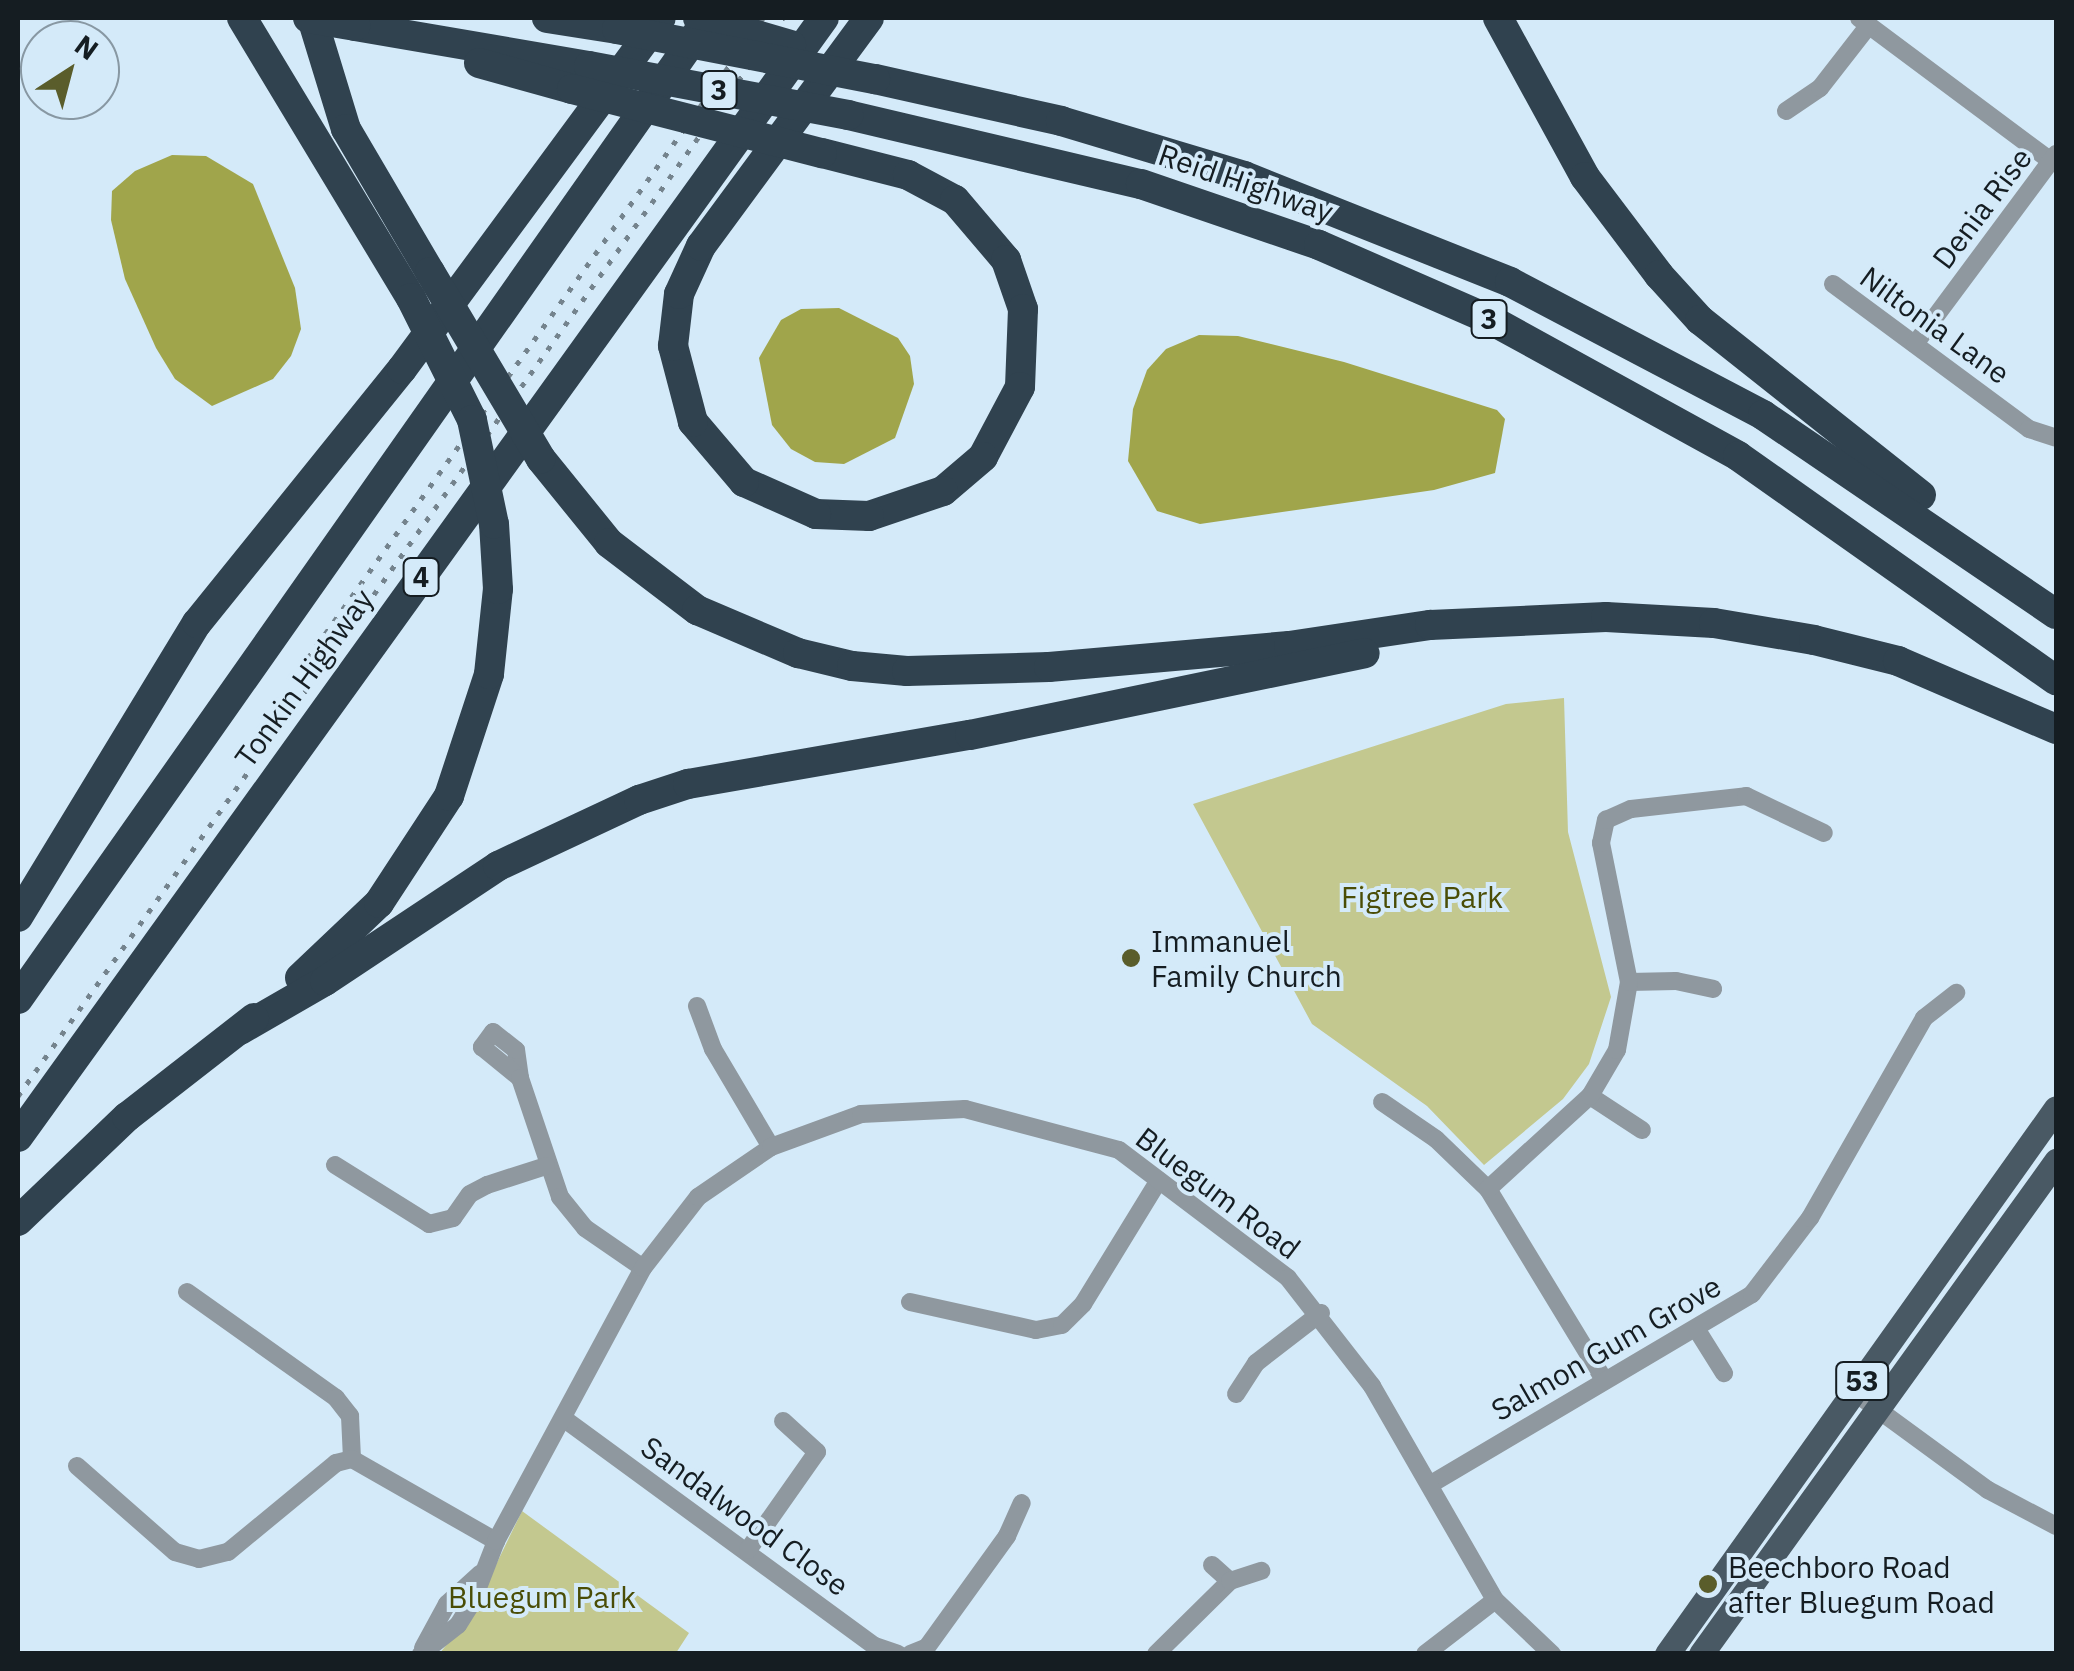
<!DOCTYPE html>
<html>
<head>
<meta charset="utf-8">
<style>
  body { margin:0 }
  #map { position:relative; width:2074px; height:1671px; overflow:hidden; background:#d4eaf9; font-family:"IBM Plex Sans",sans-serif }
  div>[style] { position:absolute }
  .green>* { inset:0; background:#c3c88f }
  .water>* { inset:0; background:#a0a54b }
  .minor>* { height:18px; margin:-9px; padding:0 9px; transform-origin:9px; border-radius:9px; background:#8f989f }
  .primary>* { height:25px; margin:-12.5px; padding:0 12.5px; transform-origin:12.5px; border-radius:12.5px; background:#495964 }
  .motorway>* { height:30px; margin:-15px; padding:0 15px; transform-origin:15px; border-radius:15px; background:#30424f }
  .rail>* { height:5px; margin-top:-2.5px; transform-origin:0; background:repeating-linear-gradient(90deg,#74838d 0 5px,transparent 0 15px) }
  .motorway-bridge>* { height:30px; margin:-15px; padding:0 15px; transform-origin:15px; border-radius:15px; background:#30424f }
  .dots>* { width:28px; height:28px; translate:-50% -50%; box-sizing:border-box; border:5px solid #d4eaf9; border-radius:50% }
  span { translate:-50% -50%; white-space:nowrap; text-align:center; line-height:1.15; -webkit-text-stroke:8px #d4eaf9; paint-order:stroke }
  .shield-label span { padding:2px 8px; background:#d4eaf9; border:2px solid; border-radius:8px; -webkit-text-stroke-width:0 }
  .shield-label { font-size:28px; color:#151d22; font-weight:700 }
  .street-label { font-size:30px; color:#151d22 }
  .park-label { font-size:30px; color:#4a4d06 }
  .poi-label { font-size:30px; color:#151d22 }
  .left { translate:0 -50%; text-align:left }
  .frame { position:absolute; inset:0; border:20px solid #151d22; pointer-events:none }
  .north { position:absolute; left:20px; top:20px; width:100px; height:100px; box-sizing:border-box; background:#d4eaf9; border:2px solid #8898a3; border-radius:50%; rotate:36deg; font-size:28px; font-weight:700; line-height:40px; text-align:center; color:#151d22 }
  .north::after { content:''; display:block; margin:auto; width:35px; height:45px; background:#5a5d2b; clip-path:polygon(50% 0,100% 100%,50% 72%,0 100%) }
</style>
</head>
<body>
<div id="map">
  <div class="green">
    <i style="clip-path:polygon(1564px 698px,1568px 832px,1611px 997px,1589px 1064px,1563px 1099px,1484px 1165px,1427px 1106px,1312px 1024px,1193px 804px,1506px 704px)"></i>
    <i style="clip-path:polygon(522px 1511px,689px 1633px,676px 1653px,439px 1654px,472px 1614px)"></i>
  </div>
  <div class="water">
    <i style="clip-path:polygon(172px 155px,206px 156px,253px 184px,295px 288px,301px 329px,291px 356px,273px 379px,212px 406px,175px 379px,156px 348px,125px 279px,111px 220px,112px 191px,135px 171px)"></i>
    <i style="clip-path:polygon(839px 308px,898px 338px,910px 356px,914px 384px,895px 438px,844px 464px,815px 462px,791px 449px,772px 425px,759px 358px,781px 320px,801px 309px)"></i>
    <i style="clip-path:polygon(1199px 335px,1238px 336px,1344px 362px,1497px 410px,1505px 419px,1495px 473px,1434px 490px,1200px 524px,1157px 511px,1128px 461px,1133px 409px,1147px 370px,1166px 349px)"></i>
  </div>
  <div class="minor">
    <i style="left:1859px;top:18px;width:239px;rotate:36.7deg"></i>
    <i style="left:1786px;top:111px;width:41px;rotate:-34.1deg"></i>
    <i style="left:1820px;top:88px;width:80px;rotate:-52.1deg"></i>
    <i style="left:1833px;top:284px;width:244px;rotate:36.5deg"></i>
    <i style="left:2029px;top:429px;width:28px;rotate:18deg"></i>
    <i style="left:1915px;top:344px;width:237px;rotate:-53.4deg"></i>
    <i style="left:1629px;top:982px;width:47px;rotate:-1.2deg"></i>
    <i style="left:1676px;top:981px;width:38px;rotate:12deg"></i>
    <i style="left:697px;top:1006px;width:46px;rotate:69.6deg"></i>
    <i style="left:713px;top:1049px;width:114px;rotate:59.4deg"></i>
    <i style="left:520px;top:1078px;width:28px;rotate:-98deg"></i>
    <i style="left:516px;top:1050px;width:29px;rotate:-142deg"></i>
    <i style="left:493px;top:1032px;width:19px;rotate:126deg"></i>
    <i style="left:482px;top:1047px;width:49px;rotate:39.2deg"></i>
    <i style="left:520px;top:1078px;width:126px;rotate:71.4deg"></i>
    <i style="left:560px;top:1197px;width:40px;rotate:51deg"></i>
    <i style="left:585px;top:1228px;width:70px;rotate:34.6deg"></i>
    <i style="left:1590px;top:1096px;width:62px;rotate:33.2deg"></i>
    <i style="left:1382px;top:1102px;width:65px;rotate:34.4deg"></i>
    <i style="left:1436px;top:1139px;width:72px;rotate:43.9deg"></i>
    <i style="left:1488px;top:1189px;width:223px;rotate:58.7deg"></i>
    <i style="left:335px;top:1165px;width:111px;rotate:32.1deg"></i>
    <i style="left:429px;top:1224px;width:25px;rotate:-14deg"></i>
    <i style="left:453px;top:1218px;width:29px;rotate:-55deg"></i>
    <i style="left:470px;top:1194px;width:19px;rotate:-28deg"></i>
    <i style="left:487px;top:1185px;width:62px;rotate:-17.9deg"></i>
    <i style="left:1488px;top:1189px;width:138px;rotate:-42.4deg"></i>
    <i style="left:1590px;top:1096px;width:53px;rotate:-59.6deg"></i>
    <i style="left:1617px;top:1050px;width:69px;rotate:-80deg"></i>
    <i style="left:1629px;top:982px;width:142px;rotate:-101.4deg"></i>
    <i style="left:1601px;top:843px;width:24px;rotate:-78deg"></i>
    <i style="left:1606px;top:820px;width:27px;rotate:-24deg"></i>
    <i style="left:1631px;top:809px;width:116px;rotate:-6.4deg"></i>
    <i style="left:1746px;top:796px;width:86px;rotate:25.4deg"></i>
    <i style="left:187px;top:1292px;width:183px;rotate:35.4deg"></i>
    <i style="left:336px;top:1398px;width:23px;rotate:52deg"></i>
    <i style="left:350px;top:1416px;width:43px;rotate:87.3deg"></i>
    <i style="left:910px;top:1302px;width:129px;rotate:12.5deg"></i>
    <i style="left:1036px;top:1330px;width:26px;rotate:-11deg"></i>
    <i style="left:1062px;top:1325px;width:30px;rotate:-45deg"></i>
    <i style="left:1083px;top:1304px;width:145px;rotate:-58.5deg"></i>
    <i style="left:1697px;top:1330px;width:51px;rotate:57.9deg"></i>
    <i style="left:1854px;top:1392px;width:166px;rotate:36.2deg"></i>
    <i style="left:1988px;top:1490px;width:77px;rotate:27.9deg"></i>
    <i style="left:1236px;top:1394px;width:37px;rotate:-57deg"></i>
    <i style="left:1256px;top:1363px;width:82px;rotate:-37.6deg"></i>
    <i style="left:563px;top:1418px;width:386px;rotate:36.2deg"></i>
    <i style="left:875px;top:1646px;width:24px;rotate:19deg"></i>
    <i style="left:77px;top:1466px;width:130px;rotate:41.3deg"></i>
    <i style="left:175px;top:1552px;width:25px;rotate:16deg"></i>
    <i style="left:199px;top:1559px;width:30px;rotate:-14deg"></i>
    <i style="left:228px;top:1552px;width:140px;rotate:-39.5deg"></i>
    <i style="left:336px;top:1463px;width:16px;rotate:-14deg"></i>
    <i style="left:352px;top:1459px;width:166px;rotate:29.7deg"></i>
    <i style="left:1431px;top:1484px;width:373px;rotate:-30.6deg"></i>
    <i style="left:1752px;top:1294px;width:96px;rotate:-52.7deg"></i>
    <i style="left:1810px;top:1218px;width:230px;rotate:-60.3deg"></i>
    <i style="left:1924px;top:1018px;width:41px;rotate:-38deg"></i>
    <i style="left:748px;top:1550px;width:120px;rotate:-54.9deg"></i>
    <i style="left:817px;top:1452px;width:46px;rotate:-137.6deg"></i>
    <i style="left:1212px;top:1565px;width:24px;rotate:42deg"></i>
    <i style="left:423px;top:1648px;width:50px;rotate:-61.4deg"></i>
    <i style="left:447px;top:1604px;width:45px;rotate:-42.3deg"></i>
    <i style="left:421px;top:1654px;width:47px;rotate:-38.1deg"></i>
    <i style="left:458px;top:1625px;width:26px;rotate:-58deg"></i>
    <i style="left:472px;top:1603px;width:66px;rotate:-68.8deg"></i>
    <i style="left:496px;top:1541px;width:310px;rotate:-61.7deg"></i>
    <i style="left:643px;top:1268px;width:90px;rotate:-52.2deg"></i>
    <i style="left:698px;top:1197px;width:88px;rotate:-34.4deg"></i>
    <i style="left:771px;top:1147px;width:96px;rotate:-20.1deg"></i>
    <i style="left:861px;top:1114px;width:104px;rotate:-2.8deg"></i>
    <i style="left:965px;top:1109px;width:159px;rotate:14.9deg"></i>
    <i style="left:1119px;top:1150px;width:212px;rotate:37.1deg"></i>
    <i style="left:1288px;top:1278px;width:137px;rotate:52.1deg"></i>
    <i style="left:1372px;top:1386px;width:247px;rotate:60.1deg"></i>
    <i style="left:1495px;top:1600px;width:79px;rotate:43.5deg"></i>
    <i style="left:910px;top:1654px;width:18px;rotate:-22deg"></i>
    <i style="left:927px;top:1647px;width:137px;rotate:-54.2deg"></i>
    <i style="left:1007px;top:1536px;width:36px;rotate:-66deg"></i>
    <i style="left:1156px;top:1654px;width:104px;rotate:-44.6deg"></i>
    <i style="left:1230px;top:1581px;width:33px;rotate:-18deg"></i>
    <i style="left:1425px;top:1654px;width:88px;rotate:-37.6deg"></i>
  </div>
  <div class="primary">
    <i style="left:1667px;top:1654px;width:670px;rotate:-54.53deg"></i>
    <i style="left:1701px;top:1654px;width:608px;rotate:-54.24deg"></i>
  </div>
  <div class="motorway">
    <i style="left:242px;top:18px;width:327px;rotate:58.9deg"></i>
    <i style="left:312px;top:18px;width:116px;rotate:73deg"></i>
    <i style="left:346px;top:129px;width:166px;rotate:59.6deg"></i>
    <i style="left:547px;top:18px;width:71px;rotate:8.9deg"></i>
    <i style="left:1498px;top:18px;width:181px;rotate:61.3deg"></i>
    <i style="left:1585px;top:177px;width:123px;rotate:52.9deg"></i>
    <i style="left:1659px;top:275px;width:61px;rotate:47.7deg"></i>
    <i style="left:1700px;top:320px;width:282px;rotate:38.4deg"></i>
    <i style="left:355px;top:26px;width:237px;rotate:9.7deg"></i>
    <i style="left:479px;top:63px;width:97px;rotate:15.6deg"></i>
    <i style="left:875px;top:79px;width:191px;rotate:12.7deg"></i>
    <i style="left:1061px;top:121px;width:191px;rotate:16.7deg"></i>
    <i style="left:1244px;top:176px;width:286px;rotate:21.7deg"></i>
    <i style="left:1510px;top:282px;width:286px;rotate:27.7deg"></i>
    <i style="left:1763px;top:415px;width:354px;rotate:34.2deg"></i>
    <i style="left:848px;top:115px;width:301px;rotate:13.3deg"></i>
    <i style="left:1141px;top:184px;width:188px;rotate:18.9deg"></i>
    <i style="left:1319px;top:245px;width:188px;rotate:23.6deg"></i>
    <i style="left:1491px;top:320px;width:282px;rotate:28.8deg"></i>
    <i style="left:1738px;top:456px;width:389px;rotate:35.2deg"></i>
    <i style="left:822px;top:153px;width:89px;rotate:14.3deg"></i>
    <i style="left:908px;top:175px;width:53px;rotate:28deg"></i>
    <i style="left:955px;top:200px;width:79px;rotate:49.6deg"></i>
    <i style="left:1006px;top:260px;width:52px;rotate:70.9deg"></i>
    <i style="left:1023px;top:309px;width:78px;rotate:92.2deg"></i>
    <i style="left:1020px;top:387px;width:79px;rotate:117.9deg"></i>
    <i style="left:983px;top:457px;width:52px;rotate:139.6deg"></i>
    <i style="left:943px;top:491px;width:78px;rotate:161.3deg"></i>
    <i style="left:869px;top:516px;width:53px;rotate:-177.8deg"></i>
    <i style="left:816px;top:514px;width:79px;rotate:-156deg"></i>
    <i style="left:744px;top:482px;width:79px;rotate:-130.4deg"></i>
    <i style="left:693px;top:422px;width:79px;rotate:-104.7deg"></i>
    <i style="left:673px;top:346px;width:52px;rotate:-83.4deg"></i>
    <i style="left:679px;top:294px;width:53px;rotate:-65.4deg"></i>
    <i style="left:701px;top:246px;width:283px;rotate:-53.6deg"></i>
    <i style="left:541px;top:459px;width:108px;rotate:51deg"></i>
    <i style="left:609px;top:543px;width:111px;rotate:37.3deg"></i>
    <i style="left:697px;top:610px;width:110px;rotate:23.1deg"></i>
    <i style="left:798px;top:653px;width:56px;rotate:13.5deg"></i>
    <i style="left:852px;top:666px;width:55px;rotate:5.2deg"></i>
    <i style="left:907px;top:671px;width:142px;rotate:-1.6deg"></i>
    <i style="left:1049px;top:667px;width:241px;rotate:-5deg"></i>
    <i style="left:1289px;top:646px;width:143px;rotate:-8.5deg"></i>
    <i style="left:1430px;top:625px;width:176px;rotate:-2.6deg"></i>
    <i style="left:1606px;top:617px;width:108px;rotate:3.2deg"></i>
    <i style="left:1714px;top:623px;width:101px;rotate:9.6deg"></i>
    <i style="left:1814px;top:640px;width:87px;rotate:14deg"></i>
    <i style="left:1898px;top:661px;width:172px;rotate:23.3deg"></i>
    <i style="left:18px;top:917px;width:344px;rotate:-58.7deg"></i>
    <i style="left:197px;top:623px;width:326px;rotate:-51.1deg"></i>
    <i style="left:402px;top:369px;width:436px;rotate:-53.6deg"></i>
    <i style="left:300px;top:978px;width:109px;rotate:-43.5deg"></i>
    <i style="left:379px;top:903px;width:128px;rotate:-56.8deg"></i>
    <i style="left:449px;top:796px;width:128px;rotate:-71.8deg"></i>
    <i style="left:489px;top:674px;width:85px;rotate:-84deg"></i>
    <i style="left:498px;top:589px;width:65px;rotate:-93.5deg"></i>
    <i style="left:18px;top:999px;width:1192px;rotate:-54.87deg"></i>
    <i style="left:240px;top:1030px;width:98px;rotate:-30deg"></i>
    <i style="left:325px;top:981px;width:208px;rotate:-33.6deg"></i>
    <i style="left:498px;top:866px;width:156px;rotate:-25.1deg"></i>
    <i style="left:639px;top:800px;width:52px;rotate:-18.1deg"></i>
    <i style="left:688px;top:784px;width:286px;rotate:-9.9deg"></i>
    <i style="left:970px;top:735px;width:403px;rotate:-11.7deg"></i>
    <i style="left:18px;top:1137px;width:1379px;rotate:-54.24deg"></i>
    <i style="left:18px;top:1221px;width:151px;rotate:-43.7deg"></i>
    <i style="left:127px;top:1117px;width:161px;rotate:-37.9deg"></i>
  </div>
  <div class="rail">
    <i style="left:308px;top:658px;width:785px;rotate:-54.59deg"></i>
    <i style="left:18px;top:1096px;width:1322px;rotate:-54.64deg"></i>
  </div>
  <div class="motorway-bridge">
    <i style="left:308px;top:18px;width:48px;rotate:9.7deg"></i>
    <i style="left:698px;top:18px;width:97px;rotate:16.2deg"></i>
    <i style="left:617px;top:29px;width:263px;rotate:11deg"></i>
    <i style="left:589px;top:66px;width:264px;rotate:10.7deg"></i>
    <i style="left:572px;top:89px;width:258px;rotate:14.4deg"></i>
    <i style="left:430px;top:272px;width:217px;rotate:59.3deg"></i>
    <i style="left:411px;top:298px;width:136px;rotate:63.4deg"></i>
    <i style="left:472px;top:420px;width:106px;rotate:78.1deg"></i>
  </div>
  <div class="dots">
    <i style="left:1131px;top:958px;background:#5a5d2b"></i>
    <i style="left:1708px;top:1584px;background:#5a5d2b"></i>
  </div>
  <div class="shield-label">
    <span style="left:719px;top:90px">3</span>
    <span style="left:1489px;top:319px">3</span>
    <span style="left:421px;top:577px">4</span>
    <span style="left:1862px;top:1381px">53</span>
  </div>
  <div class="street-label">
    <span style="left:1246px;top:183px;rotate:19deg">Reid Highway</span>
    <span style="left:1982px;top:208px;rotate:-53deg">Denia Rise</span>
    <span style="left:1935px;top:325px;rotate:36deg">Niltonia Lane</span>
    <span style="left:304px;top:678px;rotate:-54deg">Tonkin Highway</span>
    <span style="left:1218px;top:1193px;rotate:37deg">Bluegum Road</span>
    <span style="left:1606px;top:1348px;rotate:-30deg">Salmon Gum Grove</span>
    <span style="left:745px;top:1516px;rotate:36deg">Sandalwood Close</span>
  </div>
  <div class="park-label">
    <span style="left:1422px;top:897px">Figtree Park</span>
    <span style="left:542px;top:1597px">Bluegum Park</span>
  </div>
  <div class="poi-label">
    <span class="left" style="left:1151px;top:958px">Immanuel<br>Family Church</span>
    <span class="left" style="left:1728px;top:1584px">Beechboro Road<br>after Bluegum Road</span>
  </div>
  <div class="frame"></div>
  <div class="north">N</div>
</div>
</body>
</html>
